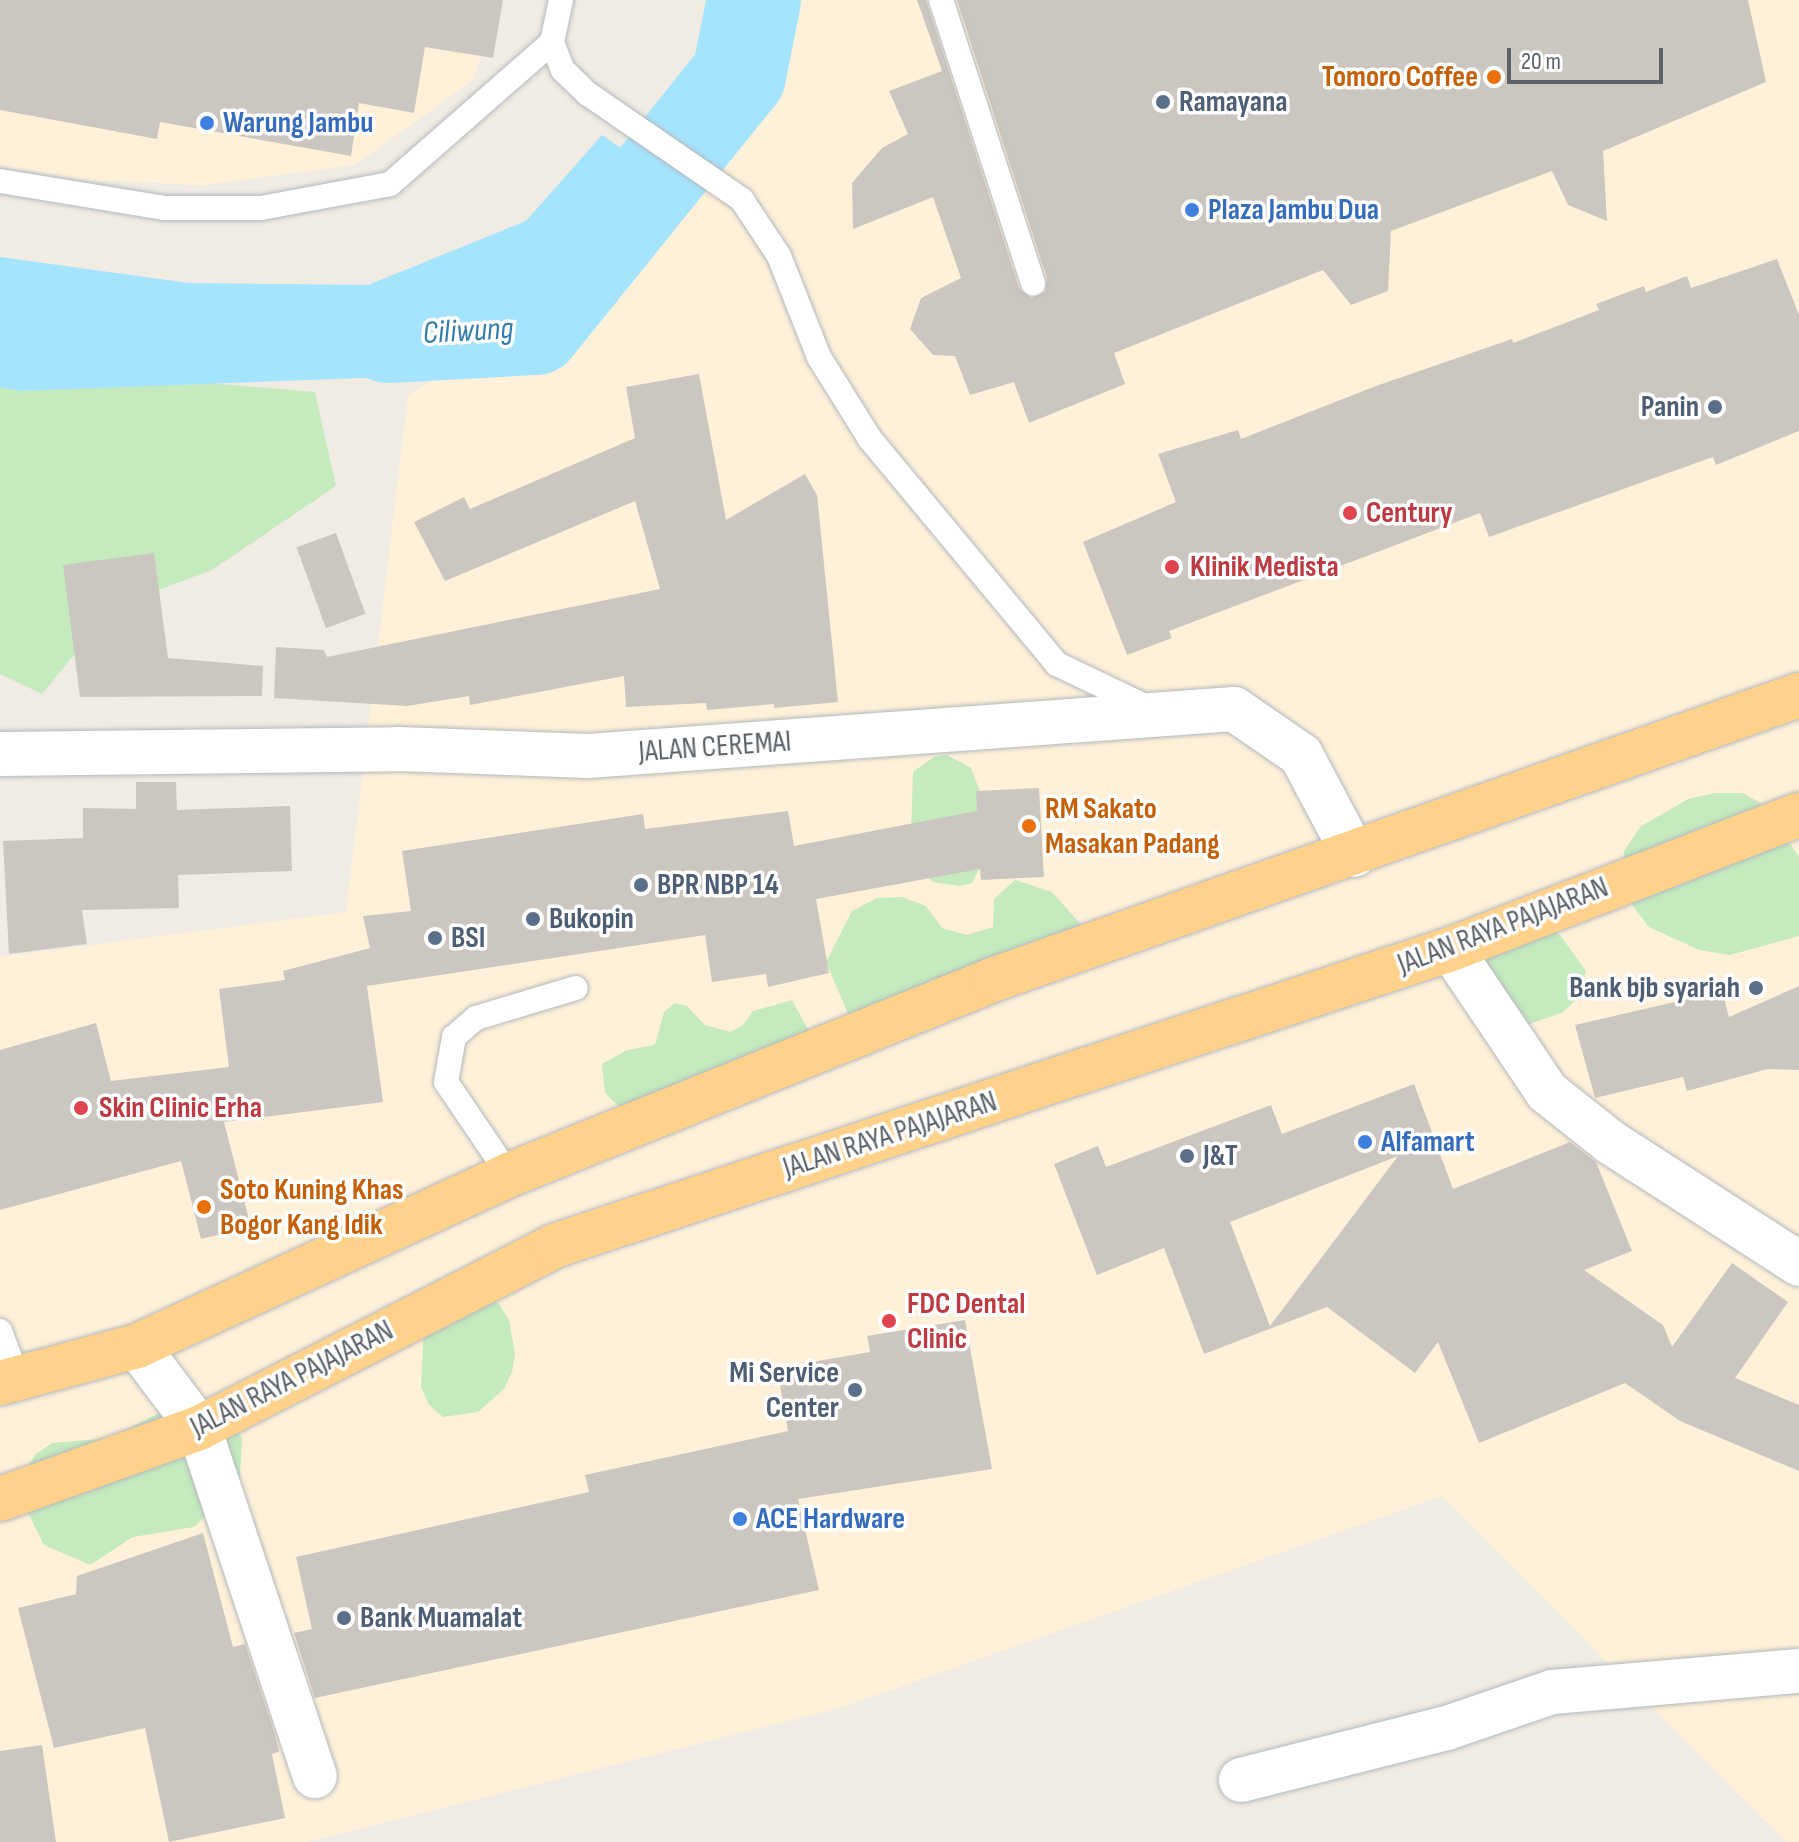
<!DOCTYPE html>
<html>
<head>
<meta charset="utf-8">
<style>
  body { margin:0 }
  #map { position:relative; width:1799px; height:1842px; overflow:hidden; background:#f0ebe3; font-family:"Sofia Sans Condensed",sans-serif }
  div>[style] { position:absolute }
  .commercial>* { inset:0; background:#fff1d9 }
  .green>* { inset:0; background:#c4eabe }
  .water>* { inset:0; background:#a4e4ff }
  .river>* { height:94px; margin:-47px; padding:0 47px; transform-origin:47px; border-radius:47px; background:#a4e4ff }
  .building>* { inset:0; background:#cbc6c0; transform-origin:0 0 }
  .roads { filter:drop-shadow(0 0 2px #b4b8bc) drop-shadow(0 0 2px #b4b8bc) }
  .lane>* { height:24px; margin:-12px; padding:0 12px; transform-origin:12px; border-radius:12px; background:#fff }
  .street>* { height:44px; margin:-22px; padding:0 22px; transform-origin:22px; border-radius:22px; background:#fff }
  .secondary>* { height:44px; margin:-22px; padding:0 22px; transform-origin:22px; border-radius:22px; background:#fff }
  .highway>* { height:44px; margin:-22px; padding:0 22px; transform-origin:22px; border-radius:22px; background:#ffd18b }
  .dots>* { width:22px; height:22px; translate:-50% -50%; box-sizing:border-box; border:4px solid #fff; border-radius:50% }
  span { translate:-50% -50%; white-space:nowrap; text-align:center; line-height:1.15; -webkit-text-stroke:7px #fff; paint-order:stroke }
  .food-label { font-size:30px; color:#c56008; font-weight:700 }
  .right { translate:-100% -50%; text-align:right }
  .left { translate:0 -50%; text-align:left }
  .service-label { font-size:30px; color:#4e5e75; font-weight:700 }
  .shop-label { font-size:30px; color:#366cbe; font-weight:700 }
  .health-label { font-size:30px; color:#be3a42; font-weight:700 }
  .street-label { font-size:30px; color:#5b6166 }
  .water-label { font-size:32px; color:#337da8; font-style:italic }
  .scale { position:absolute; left:1507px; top:48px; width:156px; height:36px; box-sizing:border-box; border:4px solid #5b6166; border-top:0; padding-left:10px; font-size:24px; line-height:28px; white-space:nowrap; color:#5b6166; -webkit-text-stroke:6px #fff; paint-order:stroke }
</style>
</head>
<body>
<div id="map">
  <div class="commercial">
    <i style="clip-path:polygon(0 0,502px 0,472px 81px,355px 165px,205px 185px,82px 180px,0 166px)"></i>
    <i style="clip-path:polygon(794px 0,1799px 0,1799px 1842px,1786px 1842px,1442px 1496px,840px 1708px,306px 1842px,0 1842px,0 957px,346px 912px,408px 395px,642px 254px)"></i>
  </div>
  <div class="green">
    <i style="clip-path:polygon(209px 383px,315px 392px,336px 486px,212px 570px,113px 607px,42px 694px,0 674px,0 387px,20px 391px)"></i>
    <i style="clip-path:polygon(947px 755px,971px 768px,984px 802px,985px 857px,972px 883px,960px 886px,933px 882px,924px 874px,911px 835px,913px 772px,934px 757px)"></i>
    <i style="clip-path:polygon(1715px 793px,1742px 793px,1764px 805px,1799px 857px,1799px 936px,1730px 955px,1699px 950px,1649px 927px,1632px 905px,1623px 879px,1624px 851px,1640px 827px,1688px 799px)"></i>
    <i style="clip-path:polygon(1015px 880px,1052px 892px,1085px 929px,852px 1023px,826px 962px,852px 911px,877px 898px,902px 897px,926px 906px,942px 928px,967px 935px,993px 927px,994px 899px)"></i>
    <i style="clip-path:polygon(1557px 931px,1586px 971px,1580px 996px,1562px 1013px,1514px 1029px,1463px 964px)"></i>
    <i style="clip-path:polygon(792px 1000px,810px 1033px,624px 1111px,605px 1093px,602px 1064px,627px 1050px,655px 1045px,664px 1012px,675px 1003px,687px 1006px,705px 1025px,730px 1032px,743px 1025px,753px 1011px)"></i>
    <i style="clip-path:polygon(484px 1296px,499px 1304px,509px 1320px,515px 1354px,512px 1372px,504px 1389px,478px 1412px,443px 1417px,429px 1405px,421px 1387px,424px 1326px)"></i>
    <i style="clip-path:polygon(161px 1412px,234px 1424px,242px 1439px,240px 1475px,207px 1515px,194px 1527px,133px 1537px,90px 1565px,44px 1545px,27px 1511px,26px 1470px,36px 1454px,52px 1443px,110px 1438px)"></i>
  </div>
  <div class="water">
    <i style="clip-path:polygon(602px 135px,677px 187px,593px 274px,494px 346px,415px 376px,20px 391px,0 387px,0 257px,189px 283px,368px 285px,526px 221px)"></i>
  </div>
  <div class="river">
    <i style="left:388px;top:336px;width:147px;rotate:-3.1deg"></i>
    <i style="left:535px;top:328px;width:325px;rotate:-51.1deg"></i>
    <i style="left:739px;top:75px;width:76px;rotate:-78.7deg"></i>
  </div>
  <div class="building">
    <i style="clip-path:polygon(0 0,503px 0,493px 58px,425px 47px,414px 113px,359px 103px,351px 156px,160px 122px,157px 139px,0 110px)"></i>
    <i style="clip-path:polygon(917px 0,926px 0,1019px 288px,1031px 298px,1045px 292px,1047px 278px,957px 0,1748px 0,1766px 82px,1603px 151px,1607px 221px,1568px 205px,1552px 171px,1391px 231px,1388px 291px,1351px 305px,1323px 270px,1114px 353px,1125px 384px,1029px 423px,1014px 382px,970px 395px,955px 356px,933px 355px,910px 329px,921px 298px,961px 278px,933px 197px,853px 229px,852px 183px,882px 148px,908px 134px,889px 91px,942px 71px)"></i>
    <i style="clip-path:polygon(1777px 259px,1799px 315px,1799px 431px,1716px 465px,1713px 457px,1489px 537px,1480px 513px,1169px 631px,1172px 638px,1127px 655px,1083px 542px,1176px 502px,1158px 454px,1238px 430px,1241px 439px,1376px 386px,1512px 339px,1513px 343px,1599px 310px,1596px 304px,1644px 286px,1646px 292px,1687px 276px,1691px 288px)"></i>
    <i style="clip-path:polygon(699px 374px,726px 520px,805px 474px,817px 495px,838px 702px,774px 708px,774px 704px,707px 710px,706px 703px,626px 707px,624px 676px,470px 705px,469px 696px,407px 706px,274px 698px,276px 647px,324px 650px,327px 657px,660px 589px,635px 501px,445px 581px,414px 522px,464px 497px,470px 509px,635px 438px,626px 387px)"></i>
    <i style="left:336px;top:533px;width:86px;height:42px;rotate:70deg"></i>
    <i style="clip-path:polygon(154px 553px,168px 658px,263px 666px,262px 696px,80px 697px,63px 565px)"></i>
    <i style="clip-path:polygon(136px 782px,176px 782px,177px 810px,290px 806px,292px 871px,178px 875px,179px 908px,82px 910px,87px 944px,9px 954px,3px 841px,83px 838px,83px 808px,136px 809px)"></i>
    <i style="clip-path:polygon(1039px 788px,1044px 877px,981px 880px,980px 869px,816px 899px,829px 973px,768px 987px,766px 974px,712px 982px,705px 935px,367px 986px,383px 1102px,224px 1122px,251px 1227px,201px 1239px,181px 1161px,0 1210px,0 1050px,96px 1023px,111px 1081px,229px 1067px,219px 989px,285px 980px,283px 971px,370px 948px,363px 916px,411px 911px,402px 851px,643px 814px,645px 829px,788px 811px,794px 846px,977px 811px,976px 791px)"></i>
    <i style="clip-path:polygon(1799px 986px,1799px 1070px,1768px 1069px,1687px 1091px,1683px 1077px,1595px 1098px,1575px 1025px,1722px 991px,1729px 1017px)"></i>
    <i style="clip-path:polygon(evenodd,1414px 1084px,1453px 1189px,1570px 1142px,1596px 1162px,1632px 1251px,1584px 1270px,1663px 1325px,1672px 1347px,1732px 1263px,1788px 1302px,1735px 1378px,1799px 1405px,1799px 1471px,1680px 1421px,1625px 1383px,1479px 1443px,1438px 1342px,1415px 1373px,1327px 1307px,1204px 1354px,1164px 1248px,1097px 1275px,1054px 1164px,1098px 1146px,1106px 1167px,1271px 1105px,1282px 1134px,1414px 1084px,1398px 1156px,1270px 1326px,1230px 1222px,1398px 1156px)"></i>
    <i style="clip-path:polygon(965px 1320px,992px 1469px,798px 1499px,819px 1590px,315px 1698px,294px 1633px,312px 1629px,296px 1557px,589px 1492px,585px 1475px,788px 1431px,777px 1368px,870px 1352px,867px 1336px)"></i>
    <i style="clip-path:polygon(203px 1533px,233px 1647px,245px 1644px,275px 1734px,279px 1752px,272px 1754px,285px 1818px,169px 1842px,145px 1728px,54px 1748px,18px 1608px,76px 1594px,77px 1576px)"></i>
    <i style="clip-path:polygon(42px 1745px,56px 1842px,0 1842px,0 1751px)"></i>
  </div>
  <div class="roads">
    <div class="lane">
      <i style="left:561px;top:0;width:43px;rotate:102.1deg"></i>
      <i style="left:552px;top:42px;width:30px;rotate:69deg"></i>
      <i style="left:563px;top:70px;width:35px;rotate:44deg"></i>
      <i style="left:588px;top:94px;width:187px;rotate:34.5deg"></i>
      <i style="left:742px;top:200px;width:67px;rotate:56.5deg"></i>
      <i style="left:779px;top:256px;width:109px;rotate:68.4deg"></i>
      <i style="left:819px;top:357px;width:97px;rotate:58.1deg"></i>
      <i style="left:870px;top:439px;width:293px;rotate:50.3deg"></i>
      <i style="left:1057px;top:664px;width:104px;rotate:25.6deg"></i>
      <i style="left:941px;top:0;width:298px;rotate:72deg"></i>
      <i style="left:0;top:181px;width:166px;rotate:9.3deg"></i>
      <i style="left:164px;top:208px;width:97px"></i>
      <i style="left:261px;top:208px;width:131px;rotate:-10.5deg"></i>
      <i style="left:390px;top:184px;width:215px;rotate:-41.2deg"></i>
      <i style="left:509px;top:1175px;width:112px;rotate:-124.1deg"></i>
      <i style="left:446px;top:1082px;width:46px;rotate:-79.9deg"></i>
      <i style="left:454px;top:1037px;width:29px;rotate:-41deg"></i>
      <i style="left:476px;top:1018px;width:104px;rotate:-16.7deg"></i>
      <i style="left:0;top:1331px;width:48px;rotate:69.3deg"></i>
    </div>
    <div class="street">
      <i style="left:1451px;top:949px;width:172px;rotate:56.1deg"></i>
      <i style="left:1547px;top:1092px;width:80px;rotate:38.4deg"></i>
      <i style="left:1610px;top:1142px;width:225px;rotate:32.8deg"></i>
      <i style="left:137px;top:1346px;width:103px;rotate:52.9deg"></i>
      <i style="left:199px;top:1428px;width:367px;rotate:71.6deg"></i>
      <i style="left:1241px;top:1780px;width:212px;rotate:-14.2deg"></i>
      <i style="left:1447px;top:1728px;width:111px;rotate:-18.9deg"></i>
      <i style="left:1552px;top:1692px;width:248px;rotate:-4.9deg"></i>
    </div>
    <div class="secondary">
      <i style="left:0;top:754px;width:398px;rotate:-0.7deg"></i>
      <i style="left:398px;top:749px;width:190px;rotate:2.1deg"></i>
      <i style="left:588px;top:756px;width:648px;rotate:-4.16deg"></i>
      <i style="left:1234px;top:709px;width:81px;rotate:34.5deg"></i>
      <i style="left:1301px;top:755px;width:113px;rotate:62.1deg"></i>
    </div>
    <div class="highway">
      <i style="left:0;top:1383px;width:142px;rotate:-15.1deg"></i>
      <i style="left:137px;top:1346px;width:409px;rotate:-24.7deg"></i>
      <i style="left:509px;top:1175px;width:524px;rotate:-21.96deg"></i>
      <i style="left:995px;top:979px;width:853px;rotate:-19.45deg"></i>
      <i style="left:0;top:1499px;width:211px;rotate:-19.6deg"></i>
      <i style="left:199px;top:1428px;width:399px;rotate:-27.1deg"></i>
      <i style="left:554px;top:1246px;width:945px;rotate:-18.32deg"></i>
      <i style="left:1451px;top:949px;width:373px;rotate:-21.1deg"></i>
    </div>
  </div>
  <div class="dots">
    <i style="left:1494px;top:77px;background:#e8710a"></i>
    <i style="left:1163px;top:102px;background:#5c6f8a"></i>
    <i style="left:207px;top:123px;background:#3f7fe0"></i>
    <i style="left:1192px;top:210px;background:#3f7fe0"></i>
    <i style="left:1715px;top:407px;background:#5c6f8a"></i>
    <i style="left:1350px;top:513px;background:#e0444e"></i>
    <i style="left:1172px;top:567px;background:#e0444e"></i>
    <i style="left:1029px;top:826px;background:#e8710a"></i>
    <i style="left:641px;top:885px;background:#5c6f8a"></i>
    <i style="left:533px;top:919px;background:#5c6f8a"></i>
    <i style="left:435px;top:938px;background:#5c6f8a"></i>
    <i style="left:1756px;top:988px;background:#5c6f8a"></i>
    <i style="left:81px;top:1108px;background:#e0444e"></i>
    <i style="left:1365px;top:1142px;background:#3f7fe0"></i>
    <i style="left:1187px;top:1156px;background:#5c6f8a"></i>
    <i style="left:204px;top:1207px;background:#e8710a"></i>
    <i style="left:889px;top:1321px;background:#e0444e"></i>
    <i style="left:855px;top:1390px;background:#5c6f8a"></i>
    <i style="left:740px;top:1519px;background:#3f7fe0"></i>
    <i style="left:344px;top:1618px;background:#5c6f8a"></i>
  </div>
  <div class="food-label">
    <span class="right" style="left:1478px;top:77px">Tomoro Coffee</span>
    <span class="left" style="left:1045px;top:826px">RM Sakato<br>Masakan Padang</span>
    <span class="left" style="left:220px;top:1207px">Soto Kuning Khas<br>Bogor Kang Idik</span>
  </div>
  <div class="service-label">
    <span class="left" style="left:1179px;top:102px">Ramayana</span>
    <span class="right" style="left:1699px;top:407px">Panin</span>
    <span class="left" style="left:657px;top:885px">BPR NBP 14</span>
    <span class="left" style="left:549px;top:919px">Bukopin</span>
    <span class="left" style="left:451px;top:938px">BSI</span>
    <span class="right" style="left:1740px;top:988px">Bank bjb syariah</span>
    <span class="left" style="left:1203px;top:1156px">J&amp;T</span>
    <span class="right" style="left:839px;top:1390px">Mi Service<br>Center</span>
    <span class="left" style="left:360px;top:1618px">Bank Muamalat</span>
  </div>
  <div class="shop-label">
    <span class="left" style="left:223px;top:123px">Warung Jambu</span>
    <span class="left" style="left:1208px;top:210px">Plaza Jambu Dua</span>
    <span class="left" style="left:1381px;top:1142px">Alfamart</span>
    <span class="left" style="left:756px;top:1519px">ACE Hardware</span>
  </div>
  <div class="health-label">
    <span class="left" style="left:1366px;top:513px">Century</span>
    <span class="left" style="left:1190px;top:567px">Klinik Medista</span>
    <span class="left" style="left:99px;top:1108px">Skin Clinic Erha</span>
    <span class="left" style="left:907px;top:1321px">FDC Dental<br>Clinic</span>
  </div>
  <div class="street-label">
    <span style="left:715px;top:747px;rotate:-4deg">JALAN CEREMAI</span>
    <span style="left:1503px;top:926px;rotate:-21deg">JALAN RAYA PAJAJARAN</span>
    <span style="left:890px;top:1135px;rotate:-18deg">JALAN RAYA PAJAJARAN</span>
    <span style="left:292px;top:1379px;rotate:-27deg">JALAN RAYA PAJAJARAN</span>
  </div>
  <div class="water-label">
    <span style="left:468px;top:332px;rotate:-3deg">Ciliwung</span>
  </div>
  <div class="scale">20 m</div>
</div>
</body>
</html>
